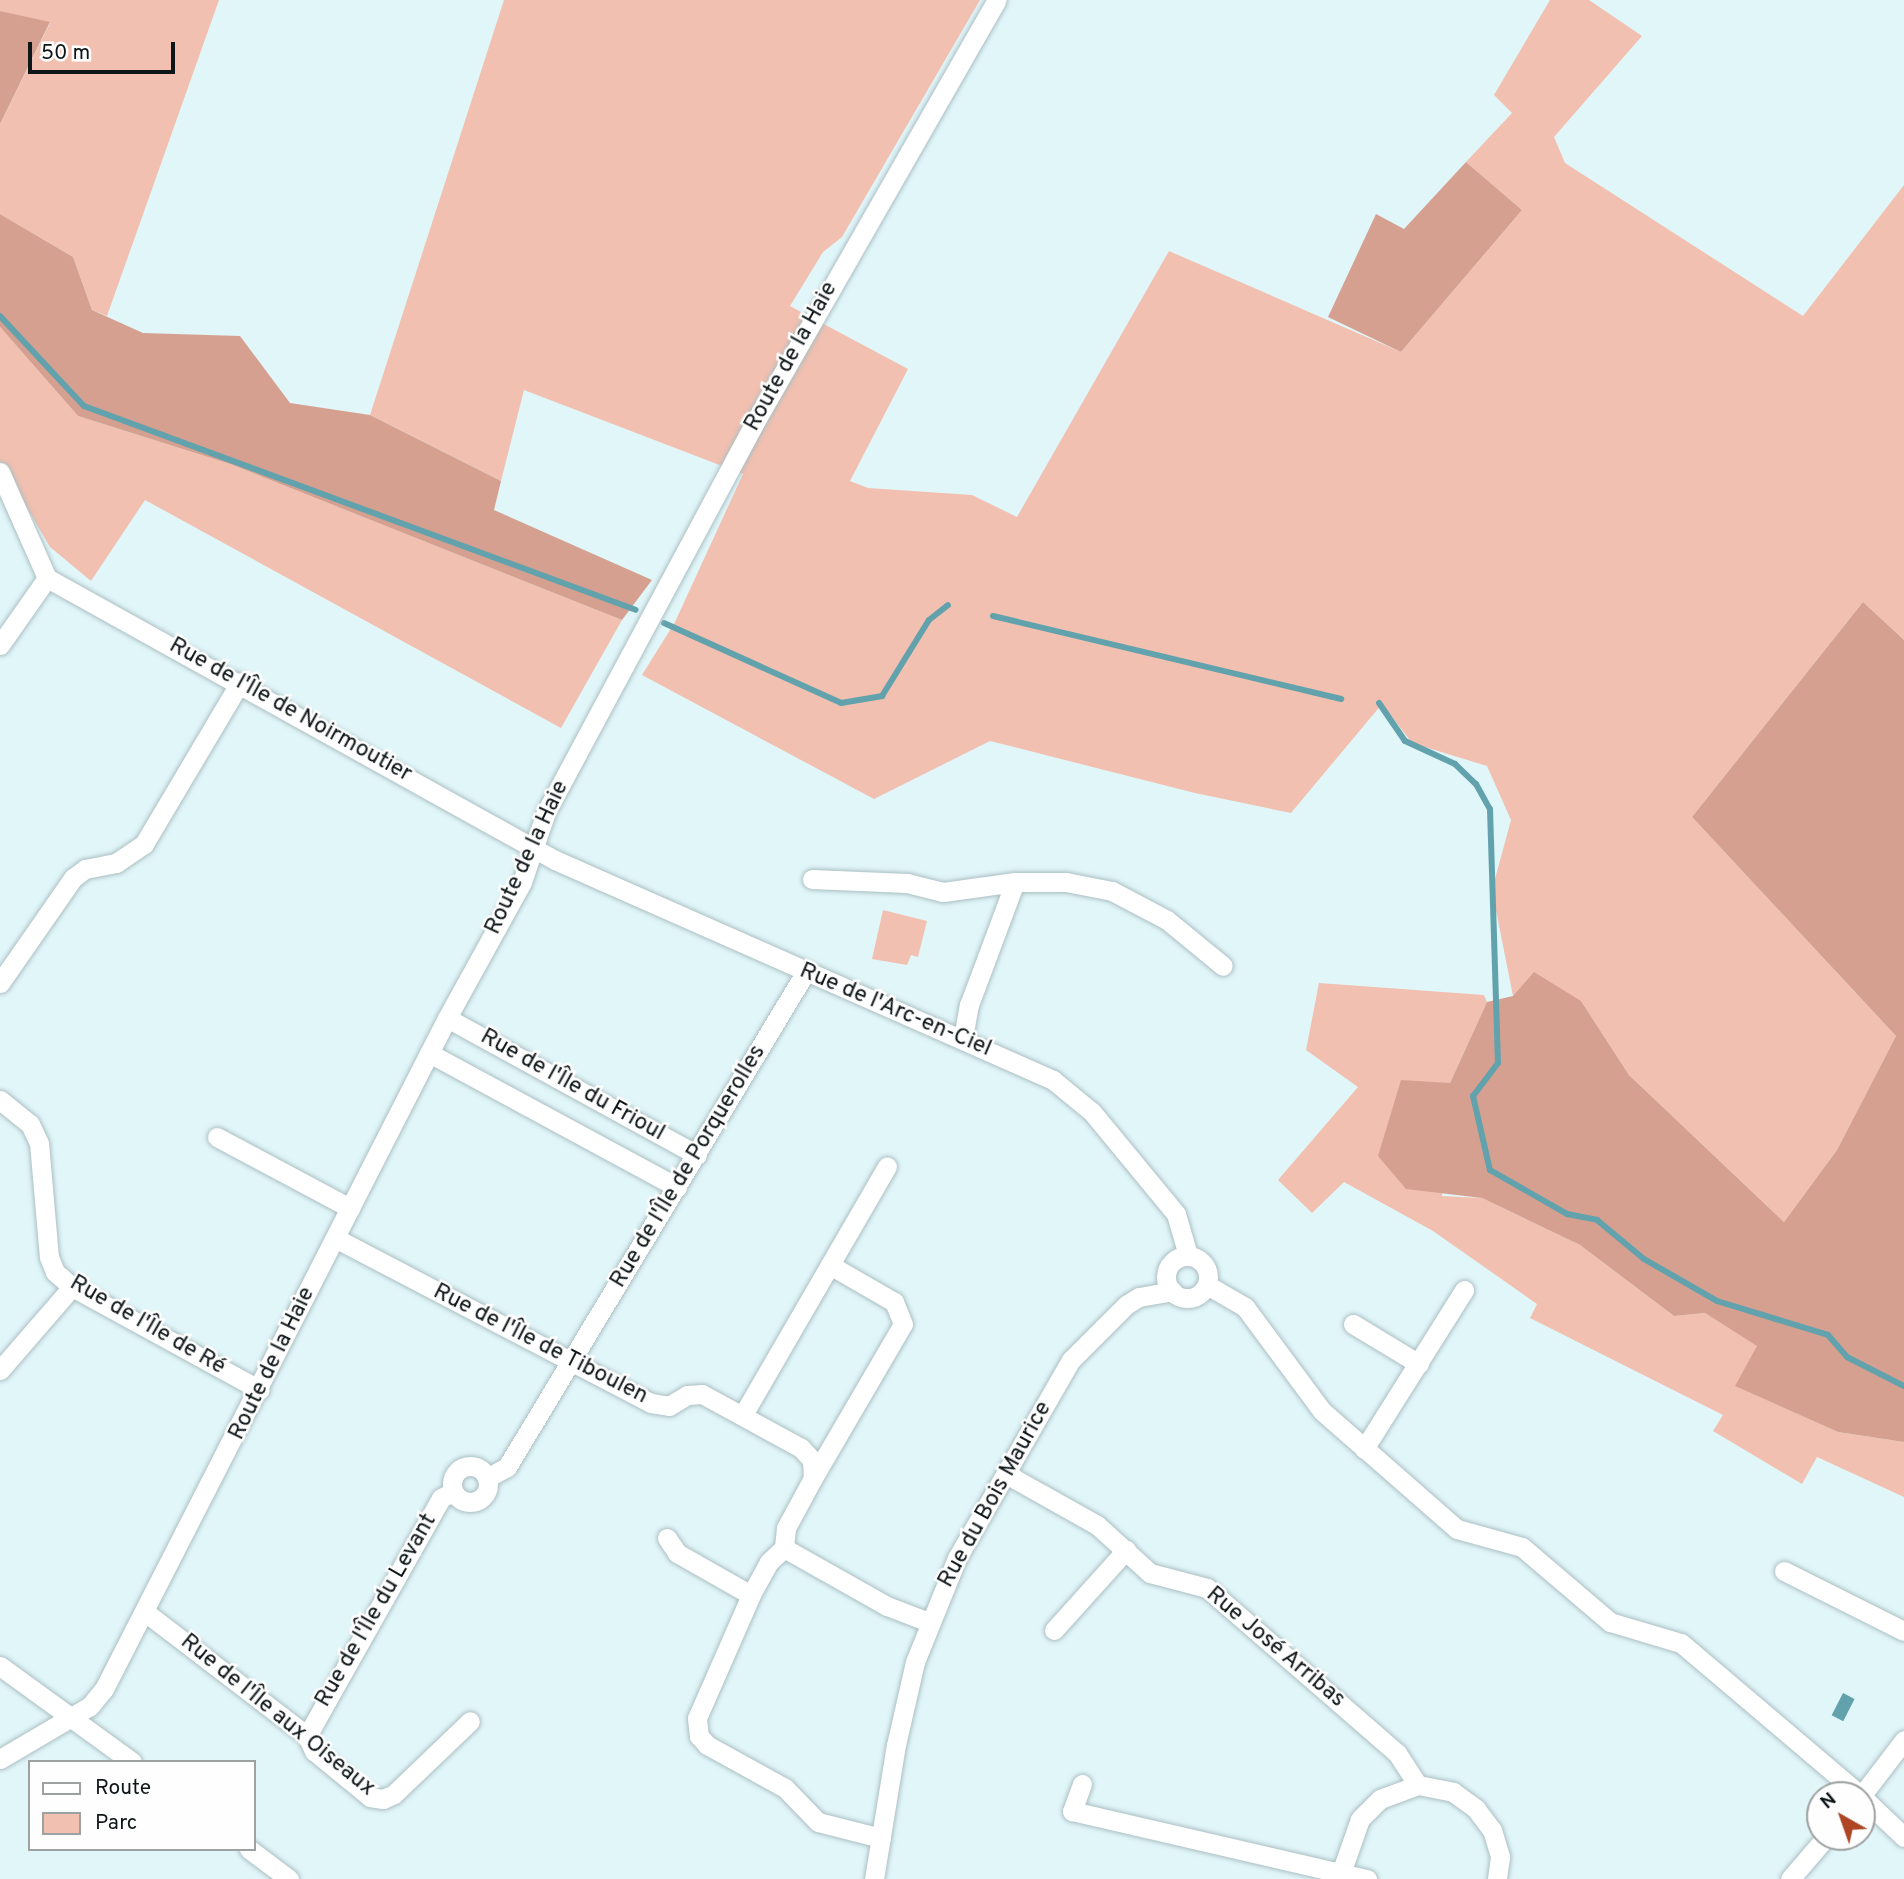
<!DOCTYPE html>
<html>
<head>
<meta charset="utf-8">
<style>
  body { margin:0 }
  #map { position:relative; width:1904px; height:1879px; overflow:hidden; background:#e1f6f9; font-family:Overpass,sans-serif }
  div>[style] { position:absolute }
  .green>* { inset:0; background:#f2c0b0 }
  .forest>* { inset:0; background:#d6a090 }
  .water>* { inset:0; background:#61a2ad; transform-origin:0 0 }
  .stream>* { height:6px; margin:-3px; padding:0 3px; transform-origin:3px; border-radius:3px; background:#61a2ad }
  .roads { filter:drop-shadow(0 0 2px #abbfc3) drop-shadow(0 0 2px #abbfc3) }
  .minor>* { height:19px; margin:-9.5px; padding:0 9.5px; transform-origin:9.5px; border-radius:9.5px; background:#fff }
  .minor>.ring { margin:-9.5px; padding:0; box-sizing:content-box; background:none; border:19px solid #fff; border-radius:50% }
  span { translate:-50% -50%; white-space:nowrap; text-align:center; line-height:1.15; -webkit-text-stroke:5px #fefefe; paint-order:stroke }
  .street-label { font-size:23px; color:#0f1618 }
  .legend { position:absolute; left:28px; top:1760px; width:228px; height:91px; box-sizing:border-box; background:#fefefe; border:2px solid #9ea1a2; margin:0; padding:9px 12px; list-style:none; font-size:21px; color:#0f1618 }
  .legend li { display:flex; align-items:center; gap:14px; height:35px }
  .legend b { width:35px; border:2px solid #9ea1a2 }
  .north { position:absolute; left:1806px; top:1781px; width:70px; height:70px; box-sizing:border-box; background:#fefefe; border:2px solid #9ea1a2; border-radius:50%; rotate:320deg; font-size:19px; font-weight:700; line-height:28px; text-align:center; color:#0f1618 }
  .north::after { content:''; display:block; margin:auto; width:24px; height:32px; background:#ae4625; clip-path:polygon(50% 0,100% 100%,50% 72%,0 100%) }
  .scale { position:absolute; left:28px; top:42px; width:147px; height:32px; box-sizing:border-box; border:4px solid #0f1618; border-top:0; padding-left:9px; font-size:21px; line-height:24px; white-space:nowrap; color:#0f1618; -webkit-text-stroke:5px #fefefe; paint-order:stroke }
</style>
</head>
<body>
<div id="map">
  <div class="green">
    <i style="clip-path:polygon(0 0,219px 0,107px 316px,92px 310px,73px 257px,0 214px,0 124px,50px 23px,0 11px)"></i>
    <i style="clip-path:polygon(504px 0,980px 0,842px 237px,823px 252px,790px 306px,908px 369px,850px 481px,868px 488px,972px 495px,1017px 517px,1169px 251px,1401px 352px,1522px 210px,1466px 162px,1512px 113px,1494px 95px,1550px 0,1589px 0,1642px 36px,1554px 137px,1565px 163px,1803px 316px,1904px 185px,1904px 640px,1863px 602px,1692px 817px,1896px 1036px,1837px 1150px,1784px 1222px,1629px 1075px,1581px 1001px,1513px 996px,1492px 890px,1511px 820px,1487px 766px,1412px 743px,1382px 704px,1291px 813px,1195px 793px,990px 741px,874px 799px,642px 675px,675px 622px,743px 474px,524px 390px,501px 481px,370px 415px)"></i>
    <i style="clip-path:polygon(0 327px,78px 416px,230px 464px,622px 620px,561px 728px,145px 500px,91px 581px,50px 547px,0 462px)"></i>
    <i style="clip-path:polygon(883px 910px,927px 921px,918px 957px,911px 955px,907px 965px,872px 959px)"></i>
    <i style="clip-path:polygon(1319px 983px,1484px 995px,1487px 1002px,1450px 1083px,1442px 1196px,1482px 1198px,1580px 1245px,1674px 1316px,1705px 1313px,1758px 1346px,1736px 1386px,1838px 1432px,1904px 1442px,1904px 1497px,1817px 1457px,1802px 1484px,1713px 1431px,1723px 1415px,1530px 1318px,1537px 1304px,1433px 1231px,1344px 1182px,1312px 1213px,1278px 1180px,1358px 1087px,1306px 1050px)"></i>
  </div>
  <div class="forest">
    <i style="clip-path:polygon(0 11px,50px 22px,0 124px)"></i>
    <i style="clip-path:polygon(1466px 162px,1522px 210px,1401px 352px,1328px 317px,1376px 214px,1404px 229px)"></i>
    <i style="clip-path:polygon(0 214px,73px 257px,92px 310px,143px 333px,240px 336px,290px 403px,370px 415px,501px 481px,494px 510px,652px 580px,622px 620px,230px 464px,78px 416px,0 327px)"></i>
    <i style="clip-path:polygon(1863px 602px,1904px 640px,1904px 1442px,1838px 1432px,1735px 1386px,1757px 1346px,1705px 1313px,1674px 1316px,1580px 1245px,1482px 1198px,1406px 1189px,1378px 1156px,1401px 1080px,1450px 1083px,1487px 1002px,1513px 996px,1534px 972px,1581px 1001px,1629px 1075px,1784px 1222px,1837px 1150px,1896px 1036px,1692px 817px)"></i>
  </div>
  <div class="water">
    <i style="left:1843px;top:1693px;width:13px;height:25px;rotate:27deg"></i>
  </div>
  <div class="stream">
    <i style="left:0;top:316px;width:123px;rotate:47deg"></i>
    <i style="left:84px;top:406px;width:588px;rotate:20.28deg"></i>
    <i style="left:993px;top:616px;width:358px;rotate:13.4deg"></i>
    <i style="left:664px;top:623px;width:194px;rotate:24.3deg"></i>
    <i style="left:841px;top:703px;width:42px;rotate:-9.7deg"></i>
    <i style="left:882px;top:696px;width:89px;rotate:-58.3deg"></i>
    <i style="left:929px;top:620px;width:24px;rotate:-38deg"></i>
    <i style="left:1379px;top:703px;width:46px;rotate:55.6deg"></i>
    <i style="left:1405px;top:741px;width:55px;rotate:24.7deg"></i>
    <i style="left:1455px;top:764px;width:29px;rotate:44deg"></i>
    <i style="left:1476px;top:784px;width:29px;rotate:61deg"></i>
    <i style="left:1490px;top:809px;width:254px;rotate:88.2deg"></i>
    <i style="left:1498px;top:1063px;width:41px;rotate:127.1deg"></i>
    <i style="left:1473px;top:1096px;width:76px;rotate:77.1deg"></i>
    <i style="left:1490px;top:1170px;width:89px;rotate:29.7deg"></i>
    <i style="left:1567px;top:1214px;width:31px;rotate:11deg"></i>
    <i style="left:1597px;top:1220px;width:61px;rotate:39.7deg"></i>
    <i style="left:1644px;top:1259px;width:84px;rotate:29.9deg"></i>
    <i style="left:1717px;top:1301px;width:116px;rotate:17deg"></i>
    <i style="left:1828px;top:1335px;width:29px;rotate:49deg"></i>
    <i style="left:1847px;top:1357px;width:64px;rotate:27deg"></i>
  </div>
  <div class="roads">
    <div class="minor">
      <i style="left:0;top:472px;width:116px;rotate:66.1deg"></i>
      <i style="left:47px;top:578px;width:581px;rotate:29.04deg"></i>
      <i style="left:555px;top:860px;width:544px;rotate:23.83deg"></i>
      <i style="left:1053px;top:1080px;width:50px;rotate:39.4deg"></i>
      <i style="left:1092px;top:1112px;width:132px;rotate:50.5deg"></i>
      <i style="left:1176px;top:1214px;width:43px;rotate:73.7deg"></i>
      <i style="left:0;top:645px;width:82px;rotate:-55deg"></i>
      <i style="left:812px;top:879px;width:95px;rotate:2.4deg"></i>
      <i style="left:907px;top:883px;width:37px;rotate:14deg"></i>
      <i style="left:943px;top:892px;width:73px;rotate:-7.9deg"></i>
      <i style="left:1015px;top:882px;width:51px"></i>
      <i style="left:1066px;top:882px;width:47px;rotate:11.1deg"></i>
      <i style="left:1112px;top:891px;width:62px;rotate:27.8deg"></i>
      <i style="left:1167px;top:920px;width:72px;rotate:39.4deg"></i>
      <i style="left:0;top:983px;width:128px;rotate:-55.2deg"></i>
      <i style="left:73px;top:878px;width:15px;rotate:-37deg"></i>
      <i style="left:85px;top:869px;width:32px;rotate:-11deg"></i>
      <i style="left:116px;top:863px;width:34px;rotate:-34deg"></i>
      <i style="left:144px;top:844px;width:188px;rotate:-59.3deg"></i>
      <i style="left:447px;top:1018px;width:285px;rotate:28.7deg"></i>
      <i style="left:963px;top:1038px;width:34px;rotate:-80deg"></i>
      <i style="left:969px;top:1005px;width:131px;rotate:-69.5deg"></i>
      <i style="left:429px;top:1053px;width:282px;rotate:28.4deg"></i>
      <i style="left:0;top:1100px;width:38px;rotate:39deg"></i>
      <i style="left:30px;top:1124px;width:21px;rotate:65deg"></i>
      <i style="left:39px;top:1143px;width:114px;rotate:85deg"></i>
      <i style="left:49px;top:1257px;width:16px;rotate:68deg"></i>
      <i style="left:55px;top:1272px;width:23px;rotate:41deg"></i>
      <i style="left:72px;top:1287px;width:214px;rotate:28.7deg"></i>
      <i style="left:217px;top:1137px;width:151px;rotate:28.1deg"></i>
      <i style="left:335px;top:1238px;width:356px;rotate:27.6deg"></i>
      <i style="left:651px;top:1403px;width:18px;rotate:9deg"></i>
      <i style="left:669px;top:1406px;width:21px;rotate:-31deg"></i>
      <i style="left:687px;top:1395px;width:15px;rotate:-4deg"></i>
      <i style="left:702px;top:1394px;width:113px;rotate:28.6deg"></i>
      <i style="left:801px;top:1448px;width:16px;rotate:47deg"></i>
      <i style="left:812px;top:1460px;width:18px;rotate:87deg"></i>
      <i style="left:813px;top:1478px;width:57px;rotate:118.4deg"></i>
      <i style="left:786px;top:1528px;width:20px;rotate:96deg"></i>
      <i style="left:784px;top:1548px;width:118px;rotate:29.4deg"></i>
      <i style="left:887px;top:1606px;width:45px;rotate:20.9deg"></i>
      <i class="ring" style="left:1166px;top:1256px;width:23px;height:23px"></i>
      <i style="left:1207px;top:1285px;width:44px;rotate:30.1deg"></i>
      <i style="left:1245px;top:1307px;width:129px;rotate:53.5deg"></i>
      <i style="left:1322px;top:1411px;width:179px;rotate:41.2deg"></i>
      <i style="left:1457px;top:1529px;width:67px;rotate:15.5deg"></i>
      <i style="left:1522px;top:1547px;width:116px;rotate:40.4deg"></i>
      <i style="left:1610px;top:1622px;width:74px;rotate:16.5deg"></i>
      <i style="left:1681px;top:1643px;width:235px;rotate:40.3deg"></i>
      <i style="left:1353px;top:1324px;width:77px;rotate:31.2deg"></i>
      <i style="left:0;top:1370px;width:110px;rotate:-49.1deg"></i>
      <i style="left:744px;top:1413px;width:285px;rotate:-59.9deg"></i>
      <i style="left:1364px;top:1449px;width:188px;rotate:-57.8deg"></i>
      <i class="ring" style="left:452px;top:1466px;width:17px;height:17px"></i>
      <i style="left:1006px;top:1474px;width:104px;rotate:29.3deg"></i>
      <i style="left:1097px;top:1525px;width:72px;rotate:42.2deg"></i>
      <i style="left:1150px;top:1573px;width:59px;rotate:14.7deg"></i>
      <i style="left:1207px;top:1588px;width:252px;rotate:41deg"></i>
      <i style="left:1397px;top:1753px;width:38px;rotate:57deg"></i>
      <i style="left:487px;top:1478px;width:23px;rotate:-29deg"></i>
      <i style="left:507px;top:1467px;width:577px;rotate:-58.9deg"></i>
      <i style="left:813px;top:1478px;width:178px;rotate:-59.7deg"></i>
      <i style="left:903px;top:1324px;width:24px;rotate:-112deg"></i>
      <i style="left:894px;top:1302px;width:74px;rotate:-150deg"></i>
      <i style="left:667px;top:1538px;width:18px;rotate:56deg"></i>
      <i style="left:677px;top:1553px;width:85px;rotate:29.6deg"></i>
      <i style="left:784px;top:1548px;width:21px;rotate:137deg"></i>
      <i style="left:769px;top:1562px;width:38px;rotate:119deg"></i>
      <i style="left:751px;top:1595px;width:134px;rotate:113.7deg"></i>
      <i style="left:697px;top:1718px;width:18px;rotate:84deg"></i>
      <i style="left:699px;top:1736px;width:12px;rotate:48deg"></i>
      <i style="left:707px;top:1745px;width:89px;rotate:28.9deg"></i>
      <i style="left:785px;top:1788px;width:47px;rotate:45.9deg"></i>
      <i style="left:818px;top:1822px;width:65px;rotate:14.3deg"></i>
      <i style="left:1784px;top:1571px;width:134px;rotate:26.6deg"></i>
      <i style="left:145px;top:1612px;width:204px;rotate:37.4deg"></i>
      <i style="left:307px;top:1736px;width:17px;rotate:65deg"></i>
      <i style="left:314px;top:1751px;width:72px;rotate:39.4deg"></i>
      <i style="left:370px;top:1797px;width:13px;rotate:9deg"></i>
      <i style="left:383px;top:1799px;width:12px;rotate:-24deg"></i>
      <i style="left:394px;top:1794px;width:105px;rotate:-43.8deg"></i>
      <i style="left:1054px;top:1630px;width:108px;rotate:-48deg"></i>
      <i style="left:0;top:1666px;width:163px;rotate:36deg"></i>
      <i style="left:307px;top:1736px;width:273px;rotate:-60.6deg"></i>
      <i style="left:441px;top:1498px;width:13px;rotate:-27deg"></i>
      <i style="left:0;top:1759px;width:104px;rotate:-30.5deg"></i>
      <i style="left:90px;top:1706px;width:22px;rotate:-51deg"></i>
      <i style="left:104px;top:1689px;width:754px;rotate:-62.92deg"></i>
      <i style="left:447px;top:1018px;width:155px;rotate:-61.1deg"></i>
      <i style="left:522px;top:882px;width:74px;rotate:-71.1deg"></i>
      <i style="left:546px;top:812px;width:442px;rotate:-61.8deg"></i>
      <i style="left:755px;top:422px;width:486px;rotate:-60.2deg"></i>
      <i style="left:1082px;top:1784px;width:29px;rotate:110deg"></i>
      <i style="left:1072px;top:1811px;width:303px;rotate:13deg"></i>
      <i style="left:1862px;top:1795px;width:69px;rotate:-52.6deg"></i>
      <i style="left:1862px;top:1797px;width:58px;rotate:43.6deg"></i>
      <i style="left:249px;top:1849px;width:50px;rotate:36.9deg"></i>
      <i style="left:1341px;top:1873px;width:57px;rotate:-70.6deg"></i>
      <i style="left:1360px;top:1819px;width:28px;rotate:-45deg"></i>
      <i style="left:1380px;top:1799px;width:40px;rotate:-20.2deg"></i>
      <i style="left:1418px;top:1785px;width:36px;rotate:11deg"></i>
      <i style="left:1453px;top:1792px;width:29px;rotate:36deg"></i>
      <i style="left:1476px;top:1809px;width:26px;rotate:53deg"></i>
      <i style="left:1492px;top:1830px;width:28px;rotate:73deg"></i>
      <i style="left:1500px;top:1857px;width:22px;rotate:98deg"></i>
      <i style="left:874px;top:1879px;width:136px;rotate:-80.7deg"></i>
      <i style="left:896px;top:1745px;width:85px;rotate:-77.1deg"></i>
      <i style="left:915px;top:1662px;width:112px;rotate:-68deg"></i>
      <i style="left:957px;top:1558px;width:228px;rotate:-60.1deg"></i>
      <i style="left:1071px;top:1360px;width:78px;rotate:-45deg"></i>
      <i style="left:1126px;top:1305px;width:15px;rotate:-32deg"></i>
      <i style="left:1139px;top:1297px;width:34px;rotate:-10deg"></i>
      <i style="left:1790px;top:1879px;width:55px;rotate:-49.4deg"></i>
    </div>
  </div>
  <div class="street-label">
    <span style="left:792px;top:357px;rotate:-61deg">Route de la Haie</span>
    <span style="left:290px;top:711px;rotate:29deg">Rue de l'Île de Noirmoutier</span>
    <span style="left:528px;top:858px;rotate:-65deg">Route de la Haie</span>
    <span style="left:895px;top:1011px;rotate:23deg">Rue de l'Arc-en-Ciel</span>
    <span style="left:572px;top:1086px;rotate:29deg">Rue de l'Île du Frioul</span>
    <span style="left:689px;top:1167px;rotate:-59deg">Rue de l'Île de Porquerolles</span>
    <span style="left:147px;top:1326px;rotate:30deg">Rue de l'Île de Ré</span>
    <span style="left:540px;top:1345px;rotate:27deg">Rue de l'Île de Tiboulen</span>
    <span style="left:273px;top:1364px;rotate:-64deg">Route de la Haie</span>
    <span style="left:996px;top:1495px;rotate:-61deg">Rue du Bois Maurice</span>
    <span style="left:377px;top:1611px;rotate:-60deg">Rue de l'Île du Levant</span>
    <span style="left:1275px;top:1648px;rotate:40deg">Rue José Arribas</span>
    <span style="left:277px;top:1716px;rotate:39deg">Rue de l'Île aux Oiseaux</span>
  </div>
  <ul class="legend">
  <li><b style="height:9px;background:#fff"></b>Route</li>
  <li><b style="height:19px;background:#f2c0b0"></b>Parc</li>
  </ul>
  <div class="north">N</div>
  <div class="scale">50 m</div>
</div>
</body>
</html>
